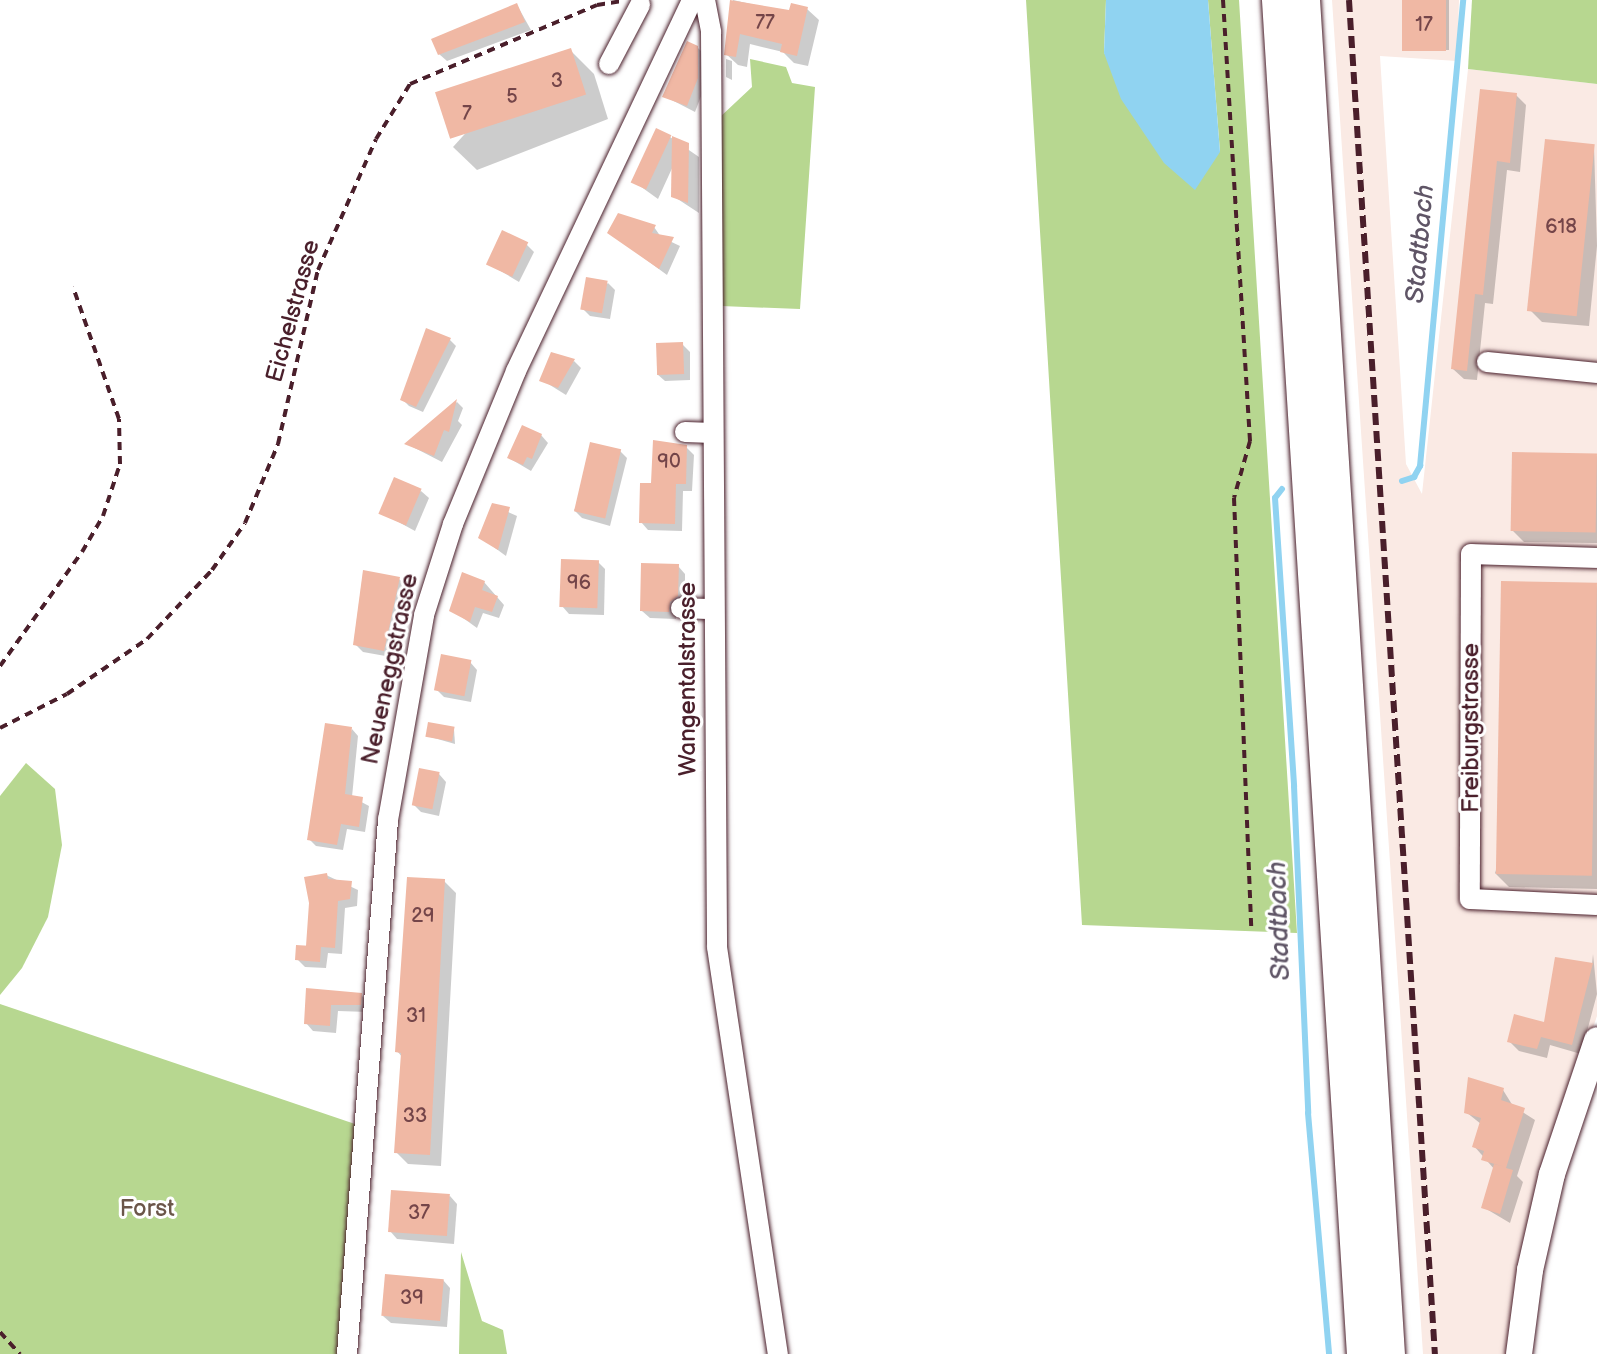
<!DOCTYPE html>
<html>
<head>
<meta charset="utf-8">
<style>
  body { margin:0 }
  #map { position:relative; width:1597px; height:1354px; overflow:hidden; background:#fff; font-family:"Balsamiq Sans",sans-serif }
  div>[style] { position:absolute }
  .built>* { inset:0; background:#faeae4 }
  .green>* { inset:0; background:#b7d790 }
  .water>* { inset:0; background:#90d3f1 }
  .shadow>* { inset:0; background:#0003; transform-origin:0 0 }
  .stream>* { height:6px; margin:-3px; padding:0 3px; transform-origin:3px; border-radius:3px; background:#90d3f1 }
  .building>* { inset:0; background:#f0b8a4; transform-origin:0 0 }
  .path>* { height:4px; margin-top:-2px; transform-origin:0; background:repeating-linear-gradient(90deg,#4a1f2b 0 8px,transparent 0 14px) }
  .roads { filter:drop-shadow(0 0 2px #4a1f2b) drop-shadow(0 0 2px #4a1f2b) }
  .minor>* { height:20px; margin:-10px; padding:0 10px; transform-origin:10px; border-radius:10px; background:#fff }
  .major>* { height:26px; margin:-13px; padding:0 13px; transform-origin:13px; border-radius:13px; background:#fff }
  .highway>* { height:30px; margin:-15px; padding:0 15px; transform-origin:15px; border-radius:15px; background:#fff }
  .rail>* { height:6px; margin-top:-3px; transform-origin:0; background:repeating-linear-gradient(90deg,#4a1f2b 0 12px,transparent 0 18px) }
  span { translate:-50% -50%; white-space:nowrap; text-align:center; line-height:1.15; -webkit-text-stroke:6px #fff; paint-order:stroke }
  .number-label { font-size:20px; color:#744549 }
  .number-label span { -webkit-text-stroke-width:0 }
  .street-label { font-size:24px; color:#4a1f2b }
  .park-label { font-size:24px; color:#6b5649 }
  .water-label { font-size:26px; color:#5f5566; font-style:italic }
</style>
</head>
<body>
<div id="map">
  <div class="built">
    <i style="clip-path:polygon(1332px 0,1459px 0,1457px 61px,1380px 56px,1406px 464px,1422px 494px,1468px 69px,1597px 84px,1597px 1016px,1533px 1203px,1509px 1354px,1423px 1354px)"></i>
  </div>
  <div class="green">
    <i style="clip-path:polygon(1026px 0,1106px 0,1104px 53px,1220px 152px,1208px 0,1239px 0,1297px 933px,1082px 925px)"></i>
    <i style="clip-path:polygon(1472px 0,1597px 0,1597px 84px,1468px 69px)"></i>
    <i style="clip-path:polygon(750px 59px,786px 67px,792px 83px,815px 87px,800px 309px,721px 306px,720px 117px,752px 87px)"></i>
    <i style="clip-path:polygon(26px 763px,55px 789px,62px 845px,48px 917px,22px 968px,0 995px,0 796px)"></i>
    <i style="clip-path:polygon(0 1004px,355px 1124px,340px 1354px,0 1354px)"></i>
    <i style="clip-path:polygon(461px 1252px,482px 1321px,503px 1330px,507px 1354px,459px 1354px)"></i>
  </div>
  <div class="water">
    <i style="clip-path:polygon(1106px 0,1208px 0,1220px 152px,1195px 190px,1164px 163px,1121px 99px,1104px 53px)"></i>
  </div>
  <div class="shadow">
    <i style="clip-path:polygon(733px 0,791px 13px,807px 9px,819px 20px,808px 66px,794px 63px,783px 52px,750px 44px,747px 67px,738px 65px,726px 54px)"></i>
    <i style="left:1404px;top:0;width:45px;height:50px"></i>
    <i style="clip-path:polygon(517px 5px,531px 30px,447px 61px,439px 54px)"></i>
    <i style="clip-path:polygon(697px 47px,705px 55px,705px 86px,695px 112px,664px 96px)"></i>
    <i style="clip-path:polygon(571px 51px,594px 74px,608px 119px,477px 170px,453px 147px,529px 63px)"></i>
    <i style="clip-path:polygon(726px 59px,732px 61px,732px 80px,726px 77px)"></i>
    <i style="clip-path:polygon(1482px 91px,1516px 95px,1526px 105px,1520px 172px,1507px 170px,1493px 304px,1485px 303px,1477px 380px,1464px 379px,1453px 369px)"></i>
    <i style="clip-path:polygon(670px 137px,699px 157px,699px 213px,673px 196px,674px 164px,658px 199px,633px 181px)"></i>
    <i style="clip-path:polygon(1594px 146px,1597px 246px,1589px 326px,1542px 322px,1530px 310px)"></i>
    <i style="clip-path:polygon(654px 227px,661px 237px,680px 246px,667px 275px,610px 233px)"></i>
    <i style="clip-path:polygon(526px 244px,534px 252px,519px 282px,489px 264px)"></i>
    <i style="clip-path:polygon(608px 283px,615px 290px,610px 319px,590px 316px,582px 308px)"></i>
    <i style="clip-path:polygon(449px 339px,456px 346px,423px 412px,409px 406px,402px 399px)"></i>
    <i style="clip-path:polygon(682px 344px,690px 352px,690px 380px,665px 381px,657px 374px)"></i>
    <i style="clip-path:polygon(574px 361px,581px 368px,566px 395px,542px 380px)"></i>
    <i style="clip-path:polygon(457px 402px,463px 408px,458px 421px,462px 425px,442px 462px,407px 444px)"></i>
    <i style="clip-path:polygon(541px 435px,548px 443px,531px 471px,509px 458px)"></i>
    <i style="clip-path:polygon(686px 447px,694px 455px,692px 491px,683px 491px,682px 531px,648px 530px,641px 522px,653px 485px)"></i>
    <i style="clip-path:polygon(620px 451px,627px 458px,610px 526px,582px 518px,574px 510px)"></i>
    <i style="clip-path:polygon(1597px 456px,1597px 543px,1524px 542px,1512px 530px)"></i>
    <i style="clip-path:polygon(421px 491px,429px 498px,415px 531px,382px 513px)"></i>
    <i style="clip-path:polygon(493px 505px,517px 516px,506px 556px,480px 537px)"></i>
    <i style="clip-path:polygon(598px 562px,605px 569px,604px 615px,569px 614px,562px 606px)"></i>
    <i style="clip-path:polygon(678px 566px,685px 574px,685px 603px,676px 609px,676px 619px,650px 618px,642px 611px)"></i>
    <i style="clip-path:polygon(399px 579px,407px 586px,391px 657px,363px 652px,355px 644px)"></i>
    <i style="clip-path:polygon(484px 582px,504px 605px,499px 618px,483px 613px,477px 628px,452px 610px)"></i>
    <i style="clip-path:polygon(1597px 585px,1597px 889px,1509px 887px,1495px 873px)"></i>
    <i style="clip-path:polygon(470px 662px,477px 670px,471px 702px,444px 697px,436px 689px)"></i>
    <i style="clip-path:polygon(352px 729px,358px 736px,352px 797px,369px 806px,365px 832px,347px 829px,343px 850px,316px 846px,309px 839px)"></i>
    <i style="clip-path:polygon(454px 729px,455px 744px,427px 736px)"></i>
    <i style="clip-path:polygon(439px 774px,446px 782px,439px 816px,421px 812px,414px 805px)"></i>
    <i style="clip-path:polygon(326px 875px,358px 890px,357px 906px,345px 908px,342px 954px,328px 953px,326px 968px,305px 967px,297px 959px,311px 948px)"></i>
    <i style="clip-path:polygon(444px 881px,456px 893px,441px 1166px,408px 1164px,396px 1152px,403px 1058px,397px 1051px)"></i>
    <i style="clip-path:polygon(1593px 954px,1597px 994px,1581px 1054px,1550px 1045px,1547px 1058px,1519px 1051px,1509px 1041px,1546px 1024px,1592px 965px)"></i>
    <i style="clip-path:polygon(308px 990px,361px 995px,368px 1002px,368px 1012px,338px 1011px,336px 1033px,313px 1031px,306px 1023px)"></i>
    <i style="clip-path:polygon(1503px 1090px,1513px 1106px,1535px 1120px,1517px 1176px,1523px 1182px,1510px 1223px,1483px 1207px,1495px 1170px,1474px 1146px,1481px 1124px,1466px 1112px)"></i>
    <i style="clip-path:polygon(450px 1196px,457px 1204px,454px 1244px,397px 1239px,390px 1231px)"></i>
    <i style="clip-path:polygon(443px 1280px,450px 1288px,447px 1327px,391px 1323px,383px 1316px)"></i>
  </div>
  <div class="stream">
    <i style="left:1402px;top:481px;width:13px;rotate:-18deg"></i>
    <i style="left:1414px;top:477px;width:13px;rotate:-61deg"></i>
    <i style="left:1420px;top:466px;width:468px;rotate:-84.7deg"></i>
    <i style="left:1282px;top:489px;width:11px;rotate:128deg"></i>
    <i style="left:1275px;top:498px;width:289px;rotate:86.2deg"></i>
    <i style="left:1294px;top:786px;width:327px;rotate:87.5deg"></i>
    <i style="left:1308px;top:1113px;width:242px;rotate:85deg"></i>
  </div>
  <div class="building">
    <i style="clip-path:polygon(730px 0,789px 10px,791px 3px,808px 7px,797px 56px,780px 52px,782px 44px,740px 34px,736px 57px,724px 55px)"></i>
    <i style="left:1402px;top:0;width:44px;height:51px"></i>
    <i style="clip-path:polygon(517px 3px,525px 22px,438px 55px,431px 39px)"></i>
    <i style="clip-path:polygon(687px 41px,698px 46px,698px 78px,687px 106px,662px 97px)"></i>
    <i style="left:571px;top:48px;width:49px;height:143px;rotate:72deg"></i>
    <i style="clip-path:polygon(1480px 89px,1517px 93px,1510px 163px,1497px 161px,1483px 295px,1475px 294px,1467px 371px,1451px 369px)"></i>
    <i style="left:656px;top:128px;width:17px;height:60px;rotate:25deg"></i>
    <i style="clip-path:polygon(672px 136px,689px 143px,688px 203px,671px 197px)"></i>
    <i style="left:1545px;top:139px;width:50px;height:173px;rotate:6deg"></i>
    <i style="clip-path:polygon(618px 213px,656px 225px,652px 233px,674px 237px,659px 269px,607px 233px)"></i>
    <i style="left:502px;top:230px;width:29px;height:38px;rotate:25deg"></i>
    <i style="left:586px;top:277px;width:22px;height:33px;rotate:10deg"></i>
    <i style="clip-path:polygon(426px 328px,451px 338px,416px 407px,400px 400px)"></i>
    <i style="left:683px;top:342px;width:32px;height:27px;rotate:88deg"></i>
    <i style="clip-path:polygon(551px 352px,575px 359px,558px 388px,539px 381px)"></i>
    <i style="clip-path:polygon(457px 399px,449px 432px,444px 430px,434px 456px,404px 444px)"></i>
    <i style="clip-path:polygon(522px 425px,542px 434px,532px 459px,527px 457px,523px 465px,507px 458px)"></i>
    <i style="clip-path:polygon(653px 440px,687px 445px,686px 484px,676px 484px,675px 524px,639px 523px,640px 483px,651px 483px)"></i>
    <i style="left:590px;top:442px;width:32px;height:71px;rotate:13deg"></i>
    <i style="left:1512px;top:452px;width:85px;height:79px;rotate:1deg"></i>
    <i style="left:394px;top:477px;width:30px;height:40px;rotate:23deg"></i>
    <i style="clip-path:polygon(492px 503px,510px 507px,498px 550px,478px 538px)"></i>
    <i style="left:561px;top:559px;width:38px;height:48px;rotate:2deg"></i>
    <i style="clip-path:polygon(641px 563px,679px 564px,678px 596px,670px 602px,669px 612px,640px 611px)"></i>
    <i style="clip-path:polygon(363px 570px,400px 577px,384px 651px,353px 645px)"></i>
    <i style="clip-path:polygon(462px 572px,485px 581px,482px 590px,498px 596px,492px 612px,475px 607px,470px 622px,449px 611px)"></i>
    <i style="left:1501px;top:581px;width:96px;height:293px;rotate:1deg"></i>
    <i style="left:441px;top:654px;width:31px;height:37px;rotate:11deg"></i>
    <i style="left:428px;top:722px;width:27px;height:15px;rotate:10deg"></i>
    <i style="clip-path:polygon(325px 723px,352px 727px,345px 794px,363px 797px,359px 827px,341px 824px,337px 845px,307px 840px)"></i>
    <i style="left:419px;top:768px;width:21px;height:38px;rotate:11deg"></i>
    <i style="clip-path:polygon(327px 873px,328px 879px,352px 881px,350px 899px,338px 901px,335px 948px,321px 947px,320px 962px,295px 960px,296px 945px,312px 946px,306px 946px,309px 903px,304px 877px)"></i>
    <i style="clip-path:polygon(407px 877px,445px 879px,430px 1155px,394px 1153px,401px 1053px,395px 1052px)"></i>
    <i style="clip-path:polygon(1555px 957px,1593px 963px,1572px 1045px,1541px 1037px,1537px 1049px,1507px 1042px,1514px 1014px,1544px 1022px)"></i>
    <i style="clip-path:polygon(306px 988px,362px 993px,361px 1005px,331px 1005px,330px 1026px,304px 1024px)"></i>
    <i style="clip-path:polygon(1468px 1077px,1504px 1088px,1501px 1100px,1525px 1108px,1506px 1168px,1513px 1170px,1500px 1214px,1481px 1208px,1494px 1164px,1505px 1167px,1481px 1160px,1484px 1151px,1472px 1147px,1481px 1118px,1464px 1113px)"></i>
    <i style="left:391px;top:1190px;width:59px;height:42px;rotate:4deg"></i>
    <i style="left:385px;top:1274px;width:59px;height:42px;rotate:5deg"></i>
  </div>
  <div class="path">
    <i style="left:1223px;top:0;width:442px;rotate:86.5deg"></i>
    <i style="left:1250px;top:441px;width:59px;rotate:105.7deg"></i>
    <i style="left:1234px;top:498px;width:430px;rotate:87.7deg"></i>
    <i style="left:0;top:666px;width:140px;rotate:-54.3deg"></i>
    <i style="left:82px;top:552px;width:42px;rotate:-59.7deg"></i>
    <i style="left:103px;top:516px;width:55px;rotate:-71.9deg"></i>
    <i style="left:120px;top:464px;width:45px;rotate:-91.3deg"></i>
    <i style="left:119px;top:419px;width:140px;rotate:-109.2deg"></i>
    <i style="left:0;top:728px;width:75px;rotate:-26.9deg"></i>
    <i style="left:67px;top:694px;width:97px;rotate:-34.5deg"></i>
    <i style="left:147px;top:639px;width:95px;rotate:-46.7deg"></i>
    <i style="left:212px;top:570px;width:57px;rotate:-54.9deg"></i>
    <i style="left:245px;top:523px;width:86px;rotate:-67.3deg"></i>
    <i style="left:278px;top:444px;width:179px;rotate:-77.1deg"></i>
    <i style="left:318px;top:270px;width:143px;rotate:-66.1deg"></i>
    <i style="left:376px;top:139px;width:65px;rotate:-58.3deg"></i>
    <i style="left:410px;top:84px;width:203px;rotate:-22.9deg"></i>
    <i style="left:597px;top:5px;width:25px;rotate:-9deg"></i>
    <i style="left:0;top:1332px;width:30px;rotate:48deg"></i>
  </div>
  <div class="roads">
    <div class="minor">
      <i style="left:705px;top:0;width:33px;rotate:79deg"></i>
      <i style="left:711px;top:32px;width:915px;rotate:89.62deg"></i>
      <i style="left:717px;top:947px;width:412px;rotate:81.5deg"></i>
      <i style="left:609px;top:64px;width:67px;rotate:-62.3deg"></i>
      <i style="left:1487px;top:362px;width:111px;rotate:5.7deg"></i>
      <i style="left:685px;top:432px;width:28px;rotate:2deg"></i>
      <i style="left:1597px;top:558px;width:126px;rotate:-178.2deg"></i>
      <i style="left:1471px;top:554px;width:345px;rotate:90.2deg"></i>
      <i style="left:1470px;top:899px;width:127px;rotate:2.7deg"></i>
      <i style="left:681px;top:608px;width:33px;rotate:2deg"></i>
      <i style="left:347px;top:1354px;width:536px;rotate:-85.61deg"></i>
      <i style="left:388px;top:820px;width:208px;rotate:-80deg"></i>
      <i style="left:424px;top:615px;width:96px;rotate:-72.3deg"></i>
      <i style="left:453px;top:524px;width:165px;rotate:-67.6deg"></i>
      <i style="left:516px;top:371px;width:411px;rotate:-64.6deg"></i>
    </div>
    <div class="major">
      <i style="left:1519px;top:1354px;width:85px;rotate:-82.5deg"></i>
      <i style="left:1530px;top:1270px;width:98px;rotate:-77.1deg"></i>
      <i style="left:1552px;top:1174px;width:141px;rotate:-71.4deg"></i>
    </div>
    <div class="highway">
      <i style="left:1277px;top:0;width:1357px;rotate:86.41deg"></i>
      <i style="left:1305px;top:0;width:1357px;rotate:86.41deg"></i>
    </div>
  </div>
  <div class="rail">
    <i style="left:1349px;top:0;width:1357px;rotate:86.37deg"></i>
  </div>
  <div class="number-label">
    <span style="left:765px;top:23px">77</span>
    <span style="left:1424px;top:25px">17</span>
    <span style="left:557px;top:81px">3</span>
    <span style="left:512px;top:97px">5</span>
    <span style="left:467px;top:114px">7</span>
    <span style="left:1561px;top:227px">618</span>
    <span style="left:669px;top:462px">90</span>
    <span style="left:579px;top:583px">96</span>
    <span style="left:423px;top:916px">29</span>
    <span style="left:416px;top:1016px">31</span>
    <span style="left:415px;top:1116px">33</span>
    <span style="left:419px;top:1213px">37</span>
    <span style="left:412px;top:1298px">39</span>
  </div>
  <div class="street-label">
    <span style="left:293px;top:311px;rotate:-75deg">Eichelstrasse</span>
    <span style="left:390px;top:669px;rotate:-78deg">Neueneggstrasse</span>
    <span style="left:688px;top:679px;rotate:-90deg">Wangentalstrasse</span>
    <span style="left:1471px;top:728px;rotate:-90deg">Freiburgstrasse</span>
  </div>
  <div class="park-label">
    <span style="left:147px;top:1209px">Forst</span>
  </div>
  <div class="water-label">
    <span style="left:1421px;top:244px;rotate:-85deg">Stadtbach</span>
    <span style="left:1280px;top:921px;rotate:-92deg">Stadtbach</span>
  </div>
</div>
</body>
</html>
